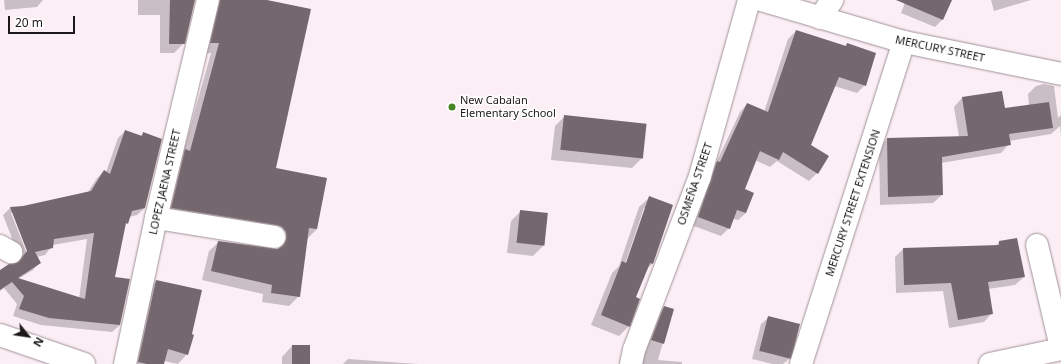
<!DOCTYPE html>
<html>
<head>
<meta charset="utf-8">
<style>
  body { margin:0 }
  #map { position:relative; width:1061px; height:364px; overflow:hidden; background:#fceef5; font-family:"Noto Sans",sans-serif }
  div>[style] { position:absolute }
  .shadow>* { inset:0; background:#0003 }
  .building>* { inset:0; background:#74686e; transform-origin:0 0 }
  .roads { filter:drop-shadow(0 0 1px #9f9298) drop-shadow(0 0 1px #9f9298) }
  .minor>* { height:22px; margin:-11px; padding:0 11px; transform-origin:11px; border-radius:11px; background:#fff }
  .dots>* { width:11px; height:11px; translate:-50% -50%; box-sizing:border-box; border:2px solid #fff; border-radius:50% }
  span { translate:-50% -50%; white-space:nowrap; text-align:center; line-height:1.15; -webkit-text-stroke:3px #fff; paint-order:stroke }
  .street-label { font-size:11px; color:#1c1719 }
  .poi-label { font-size:11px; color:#1c1719 }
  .left { translate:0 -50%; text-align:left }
  .north { position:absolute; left:8px; top:316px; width:40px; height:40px; -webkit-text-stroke:3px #fff; paint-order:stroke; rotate:120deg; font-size:11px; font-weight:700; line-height:16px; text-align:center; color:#1c1719 }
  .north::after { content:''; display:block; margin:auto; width:14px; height:18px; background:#1c1719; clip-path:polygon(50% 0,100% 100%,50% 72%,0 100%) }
  .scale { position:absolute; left:8px; top:16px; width:67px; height:18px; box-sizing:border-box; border:2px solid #1c1719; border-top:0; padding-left:5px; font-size:12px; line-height:14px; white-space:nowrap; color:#1c1719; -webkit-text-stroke:3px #fff; paint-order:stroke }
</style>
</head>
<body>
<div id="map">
  <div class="shadow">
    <i style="clip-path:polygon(4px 0,43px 0,37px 7px,5px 10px)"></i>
    <i style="clip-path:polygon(138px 0,194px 0,184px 43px,174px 53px,160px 53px,160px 15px,138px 15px)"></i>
    <i style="clip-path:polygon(206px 0,262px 0,275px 169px,326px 178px,317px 229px,307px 239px,299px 296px,289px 306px,262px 302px,263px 294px,202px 280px,209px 251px,219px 242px,277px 250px,277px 243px,162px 217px,183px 153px,211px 53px,202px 53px)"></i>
    <i style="clip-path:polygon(906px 0,950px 0,943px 19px,935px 27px,901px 13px)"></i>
    <i style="clip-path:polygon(991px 0,1031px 0,994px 11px)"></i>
    <i style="clip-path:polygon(796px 31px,845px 47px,847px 44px,865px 85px,857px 93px,834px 86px,810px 145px,817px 173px,809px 181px,777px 161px,770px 167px,755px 160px,744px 190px,746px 213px,738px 220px,733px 219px,729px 228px,721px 236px,691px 225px,710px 170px,716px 163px,740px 112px,747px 104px,764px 112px,788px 39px)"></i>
    <i style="clip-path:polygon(1044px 84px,1054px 86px,1058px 118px,1061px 115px,1061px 136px,1060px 126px,1051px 134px,1009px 141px,1009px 144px,1001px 153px,941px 163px,942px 195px,933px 203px,880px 205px,879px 147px,887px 139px,959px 137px,954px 107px,962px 98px,1004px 109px,1029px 106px,1028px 94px,1036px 86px)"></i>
    <i style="clip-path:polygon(565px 116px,642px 158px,632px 168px,551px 160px,555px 126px)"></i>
    <i style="clip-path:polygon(evenodd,125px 131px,140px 136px,144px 133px,145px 208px,137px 215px,129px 217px,124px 227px,114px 278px,120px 325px,112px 332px,41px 325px,13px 316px,17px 304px,4px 288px,0 291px,0 272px,17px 264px,20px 259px,3px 215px,10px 208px,23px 207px,88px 192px,97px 178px,104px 171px,106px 172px,118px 138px,125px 131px,11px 213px,13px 213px,30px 255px,28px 256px,11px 213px,125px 131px,87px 239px,79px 299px,18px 279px,33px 270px,40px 262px,37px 257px,45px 255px,53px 245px,87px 239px)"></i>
    <i style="clip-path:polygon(evenodd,650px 197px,672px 205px,652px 264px,646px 270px,635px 298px,629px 326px,619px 336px,591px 325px,612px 273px,619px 266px,639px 207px,650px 197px,644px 208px,646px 208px,626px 268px,624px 267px,644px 208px)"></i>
    <i style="clip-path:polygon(521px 211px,543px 246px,533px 256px,507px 253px,511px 221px)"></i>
    <i style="clip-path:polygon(999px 242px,1024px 277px,1015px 285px,988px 289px,992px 313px,984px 322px,949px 328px,943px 291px,896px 293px,895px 257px,903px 249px,995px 247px)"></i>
    <i style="clip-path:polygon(156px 281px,187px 354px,178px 364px,164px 361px,163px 364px,130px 364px,146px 291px)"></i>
    <i style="clip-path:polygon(664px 307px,672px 310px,658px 360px,682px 362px,682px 364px,639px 364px,657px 314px)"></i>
    <i style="clip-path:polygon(769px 317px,789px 359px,783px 364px,773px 364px,752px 359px,761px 324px)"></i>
    <i style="clip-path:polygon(292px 346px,309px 364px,282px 364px,282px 357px)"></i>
    <i style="clip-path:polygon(348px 359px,418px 364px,343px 364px)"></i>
  </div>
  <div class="building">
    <i style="clip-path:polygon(170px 0,195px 0,185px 44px,169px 44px)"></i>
    <i style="clip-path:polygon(220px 0,267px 0,311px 9px,276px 168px,327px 178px,317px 229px,309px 228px,300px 297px,271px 293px,272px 285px,211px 271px,218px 241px,278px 249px,283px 245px,286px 239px,286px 232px,282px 227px,276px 225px,171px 208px,185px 149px,190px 151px,219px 43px,210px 43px)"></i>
    <i style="clip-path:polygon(896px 0,952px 0,943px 20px)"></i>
    <i style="clip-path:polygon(796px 30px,846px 46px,847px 43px,876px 53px,866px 86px,839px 77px,811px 145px,829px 156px,818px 174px,783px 152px,779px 160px,760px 151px,745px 189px,754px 193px,746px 213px,737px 210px,730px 229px,698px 217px,717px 161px,720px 162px,747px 103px,768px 112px)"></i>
    <i style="clip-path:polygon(1002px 91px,1005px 108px,1049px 102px,1053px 128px,1009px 134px,1011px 145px,942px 157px,943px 195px,888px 197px,887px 138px,968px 136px,962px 97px)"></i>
    <i style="left:564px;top:115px;width:83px;height:35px;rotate:6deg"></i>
    <i style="clip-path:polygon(evenodd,125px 130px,142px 136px,143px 132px,162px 139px,145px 208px,132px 211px,128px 224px,126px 223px,115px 277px,130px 279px,120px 325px,49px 318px,19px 309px,24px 296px,12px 282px,0 290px,0 270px,9px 264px,18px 262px,27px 251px,10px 207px,23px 206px,91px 191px,104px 170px,110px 174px,125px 130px,94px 233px,85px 299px,18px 278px,41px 263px,35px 252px,53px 248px,54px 239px,94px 233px)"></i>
    <i style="clip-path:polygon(649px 196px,673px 205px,653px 264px,650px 263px,636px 297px,640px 299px,630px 327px,601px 315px,622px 261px,626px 263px)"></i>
    <i style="left:520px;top:210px;width:28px;height:33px;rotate:6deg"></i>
    <i style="clip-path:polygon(1017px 238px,1025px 277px,988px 282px,993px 314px,958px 320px,951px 283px,904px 285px,903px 248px,999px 245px,999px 241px)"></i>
    <i style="clip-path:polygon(156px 280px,202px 290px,192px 334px,194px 335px,188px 355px,168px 349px,164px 364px,147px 364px,138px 362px)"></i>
    <i style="clip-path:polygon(664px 306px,674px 309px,664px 344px,651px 340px)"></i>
    <i style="left:768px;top:316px;width:33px;height:36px;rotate:14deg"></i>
    <i style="left:310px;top:345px;width:19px;height:18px;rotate:90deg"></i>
  </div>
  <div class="roads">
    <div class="minor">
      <i style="left:761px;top:0;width:149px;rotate:16.4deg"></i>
      <i style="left:904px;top:42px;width:160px;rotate:11.5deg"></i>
      <i style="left:820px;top:18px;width:22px;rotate:-56deg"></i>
      <i style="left:156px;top:218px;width:120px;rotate:9.1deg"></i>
      <i style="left:1037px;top:245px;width:105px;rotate:76.8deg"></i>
      <i style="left:0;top:246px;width:13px;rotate:29deg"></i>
      <i style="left:0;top:335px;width:89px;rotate:19deg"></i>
      <i style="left:125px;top:364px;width:149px;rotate:-78deg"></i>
      <i style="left:156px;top:218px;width:224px;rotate:-76.6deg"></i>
      <i style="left:631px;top:364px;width:14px;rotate:-78deg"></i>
      <i style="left:634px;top:350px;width:186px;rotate:-69.2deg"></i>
      <i style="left:700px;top:176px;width:183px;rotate:-74.4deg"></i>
      <i style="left:801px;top:364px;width:338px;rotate:-72.3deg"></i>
      <i style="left:990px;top:364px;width:73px;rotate:-11.9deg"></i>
    </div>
  </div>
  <div class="dots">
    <i style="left:452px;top:107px;background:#478423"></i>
  </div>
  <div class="street-label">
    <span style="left:940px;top:49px;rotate:12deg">MERCURY STREET</span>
    <span style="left:165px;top:182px;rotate:-77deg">LOPEZ JAENA STREET</span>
    <span style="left:695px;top:184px;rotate:-71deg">OSMEÑA STREET</span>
    <span style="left:853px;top:203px;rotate:-72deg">MERCURY STREET EXTENSION</span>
  </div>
  <div class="poi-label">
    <span class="left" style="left:460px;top:107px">New Cabalan<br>Elementary School</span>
  </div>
  <div class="north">N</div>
  <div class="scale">20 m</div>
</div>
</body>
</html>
